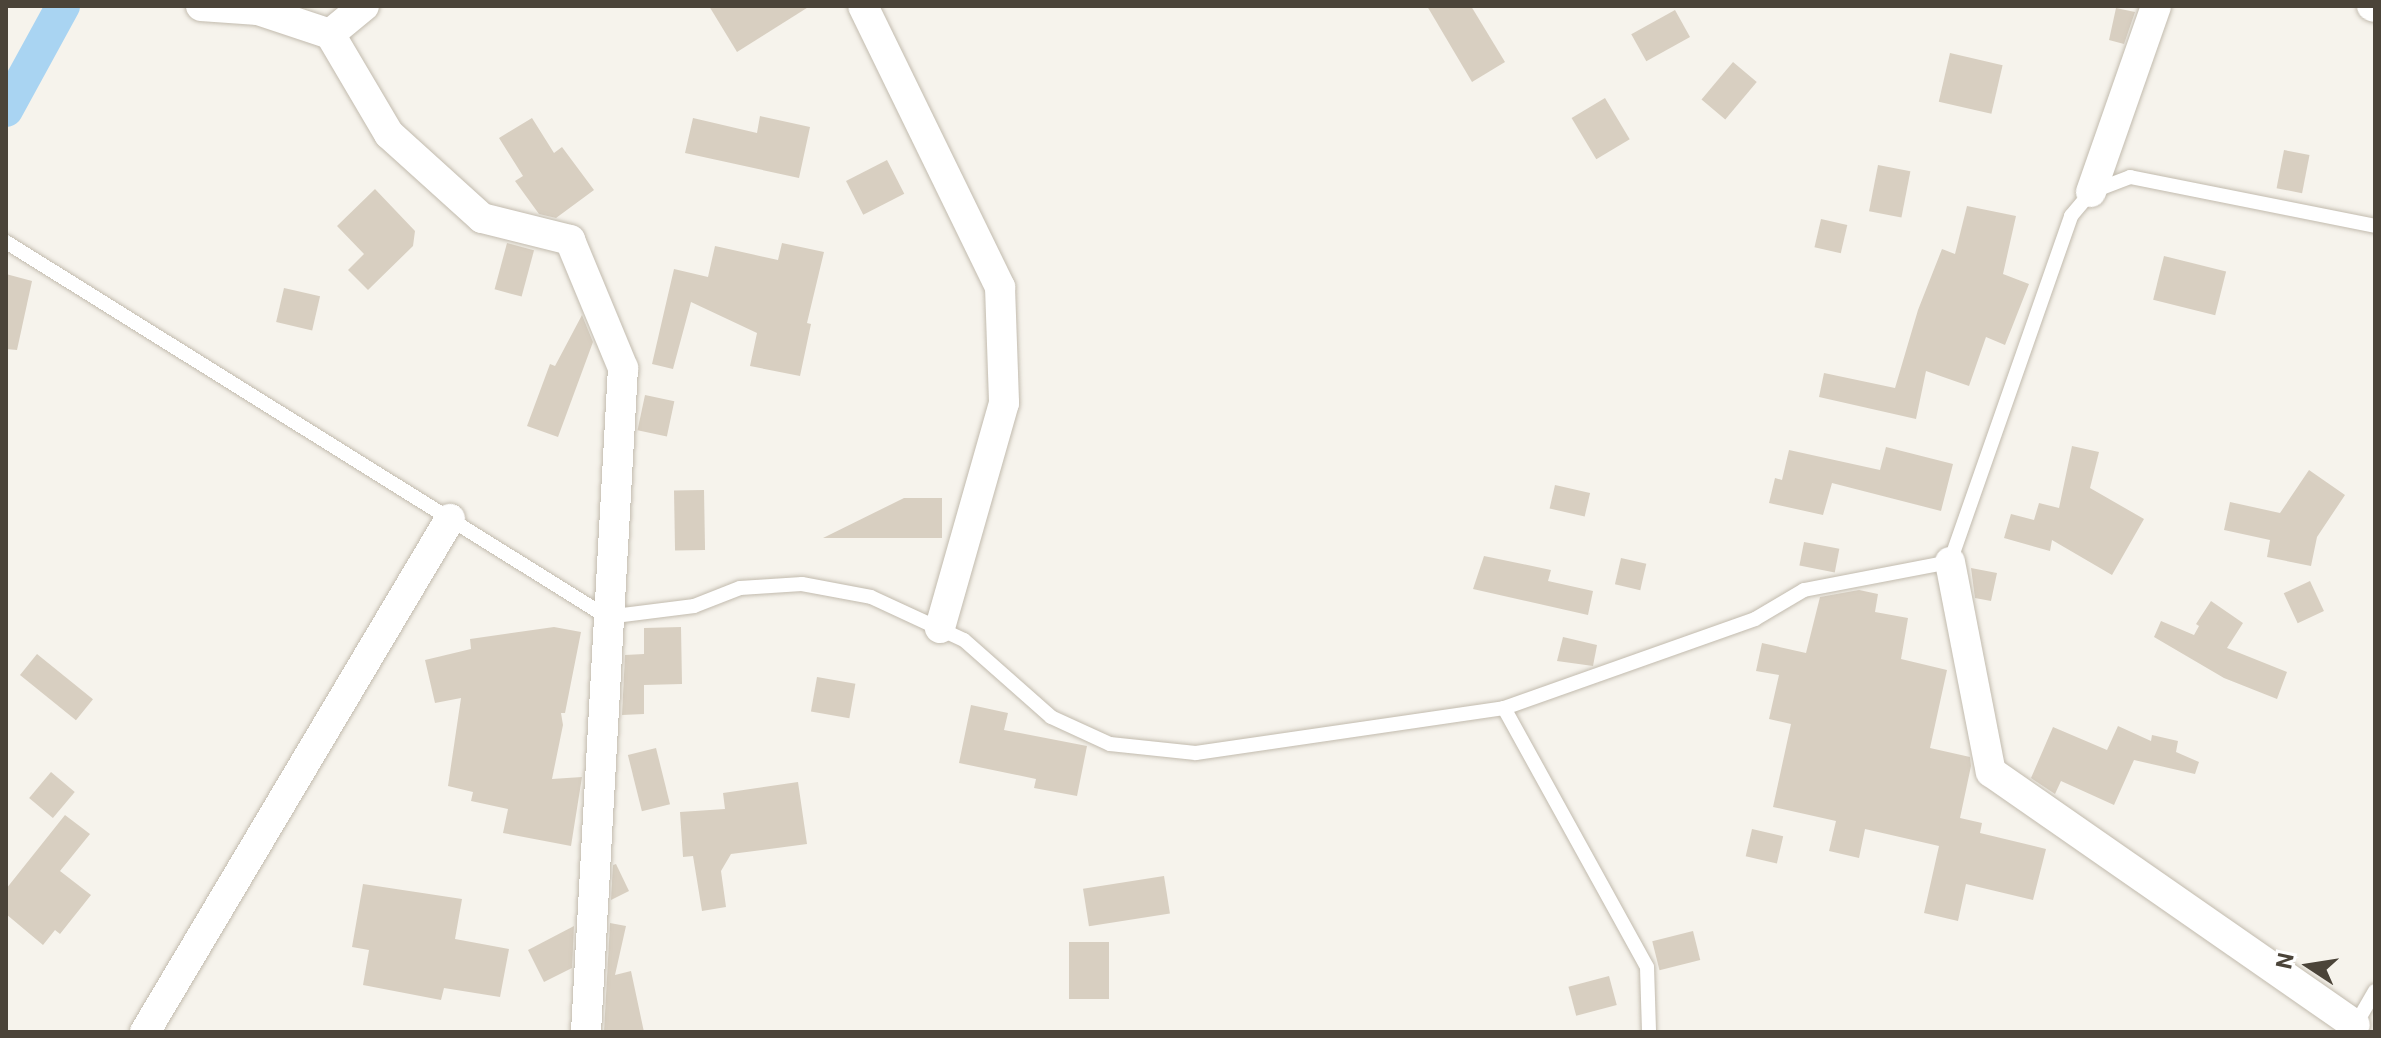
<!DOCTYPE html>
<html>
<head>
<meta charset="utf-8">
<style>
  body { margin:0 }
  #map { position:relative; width:2381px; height:1038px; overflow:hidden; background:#f6f3ec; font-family:Roboto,sans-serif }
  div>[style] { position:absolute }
  .canal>* { height:34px; margin:-17px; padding:0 17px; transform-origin:17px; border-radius:17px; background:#a9d4f2 }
  .building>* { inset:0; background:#d8cfc1; transform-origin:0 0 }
  .roads { filter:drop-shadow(0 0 2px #c2bbae) drop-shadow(0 0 2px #c2bbae) }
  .lane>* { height:14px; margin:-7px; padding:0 7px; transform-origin:7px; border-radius:7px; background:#fff }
  .street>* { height:30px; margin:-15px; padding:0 15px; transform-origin:15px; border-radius:15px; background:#fff }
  span { translate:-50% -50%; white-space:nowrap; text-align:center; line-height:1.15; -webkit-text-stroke:6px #fff; paint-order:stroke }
  .frame { position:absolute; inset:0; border:8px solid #4b4439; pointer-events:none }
  .north { position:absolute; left:2269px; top:926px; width:80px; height:80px; -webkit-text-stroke:6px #fff; paint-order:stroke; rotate:282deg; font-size:22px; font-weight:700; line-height:32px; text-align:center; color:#4b4439 }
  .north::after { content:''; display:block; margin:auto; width:28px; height:36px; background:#4b4439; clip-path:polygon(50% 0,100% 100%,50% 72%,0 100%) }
</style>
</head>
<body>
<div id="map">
  <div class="canal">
    <i style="left:6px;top:110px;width:119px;rotate:-61.3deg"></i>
  </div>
  <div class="building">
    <i style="clip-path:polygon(709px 6px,810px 6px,737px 52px)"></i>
    <i style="clip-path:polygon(1427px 6px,1471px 6px,1505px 62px,1472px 82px)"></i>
    <i style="clip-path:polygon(2116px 8px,2135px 12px,2124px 44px,2109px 40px)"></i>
    <i style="left:1675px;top:10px;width:31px;height:50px;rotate:61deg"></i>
    <i style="left:1950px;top:53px;width:54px;height:50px;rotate:13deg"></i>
    <i style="left:1733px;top:62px;width:31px;height:49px;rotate:40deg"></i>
    <i style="left:1605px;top:98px;width:48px;height:39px;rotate:59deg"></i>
    <i style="clip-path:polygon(760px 116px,810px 127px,799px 178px,685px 153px,693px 118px,757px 133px)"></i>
    <i style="clip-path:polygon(532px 118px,554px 153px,562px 147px,594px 190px,556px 218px,539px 214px,515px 181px,523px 176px,499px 138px)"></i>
    <i style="left:2284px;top:150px;width:26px;height:39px;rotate:11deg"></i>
    <i style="left:887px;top:160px;width:38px;height:46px;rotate:63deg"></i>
    <i style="left:1878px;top:165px;width:33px;height:47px;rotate:11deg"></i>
    <i style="clip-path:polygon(375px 189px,415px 231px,413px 246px,368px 290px,348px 270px,364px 254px,337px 226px)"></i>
    <i style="clip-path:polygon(1967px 206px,2016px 216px,2003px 274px,2029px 284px,2005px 345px,1986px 337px,1969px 386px,1926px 371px,1916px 419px,1819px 397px,1824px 373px,1895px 388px,1918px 310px,1942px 249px,1955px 254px)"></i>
    <i style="left:1821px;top:219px;width:27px;height:29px;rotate:13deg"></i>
    <i style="left:507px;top:243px;width:28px;height:48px;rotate:15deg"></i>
    <i style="clip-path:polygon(782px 243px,824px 252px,807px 323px,811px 324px,800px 376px,750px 366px,757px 333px,691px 302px,673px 369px,652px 364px,674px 269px,708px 277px,715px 246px,778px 260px)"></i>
    <i style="left:2164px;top:256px;width:64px;height:45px;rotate:14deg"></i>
    <i style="clip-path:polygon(6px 274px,32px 281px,17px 350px,6px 349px)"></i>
    <i style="left:284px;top:288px;width:37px;height:35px;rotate:13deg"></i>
    <i style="clip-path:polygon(582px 315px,593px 342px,558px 437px,527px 426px,550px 364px,555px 366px)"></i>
    <i style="left:645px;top:395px;width:30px;height:36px;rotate:12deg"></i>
    <i style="clip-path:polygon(2072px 446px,2099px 452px,2090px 488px,2144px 519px,2112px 575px,2052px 540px,2050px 551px,2004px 538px,2011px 514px,2034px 520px,2039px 503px,2059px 508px)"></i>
    <i style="clip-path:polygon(1886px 447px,1953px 464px,1941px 511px,1832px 483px,1823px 515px,1769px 503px,1775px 478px,1782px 480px,1789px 450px,1880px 470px)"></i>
    <i style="clip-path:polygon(2309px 470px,2345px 495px,2317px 537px,2311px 566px,2267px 557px,2270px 540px,2224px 530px,2230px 502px,2280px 513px)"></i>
    <i style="left:1555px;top:485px;width:36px;height:24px;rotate:13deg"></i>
    <i style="left:704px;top:490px;width:60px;height:30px;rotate:89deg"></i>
    <i style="clip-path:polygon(904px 498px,942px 498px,942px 538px,823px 538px)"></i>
    <i style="left:1804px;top:542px;width:36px;height:24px;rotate:11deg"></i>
    <i style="clip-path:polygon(1484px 556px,1551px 570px,1548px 581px,1593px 591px,1588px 615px,1473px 589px)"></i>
    <i style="left:1621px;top:558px;width:26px;height:27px;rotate:13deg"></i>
    <i style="clip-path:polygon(1971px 568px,1997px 573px,1991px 601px,1975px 598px)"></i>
    <i style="left:2310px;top:581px;width:33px;height:29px;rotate:65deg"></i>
    <i style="clip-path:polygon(1859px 590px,1878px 594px,1875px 612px,1908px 618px,1901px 659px,1947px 670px,1930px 748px,1970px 757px,1971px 766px,1960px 818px,1982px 823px,1980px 833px,2046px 849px,2033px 900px,1966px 884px,1958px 921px,1924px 913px,1939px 846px,1865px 829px,1859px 858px,1829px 851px,1836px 821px,1773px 807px,1791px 724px,1769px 719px,1779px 675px,1756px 671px,1762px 643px,1806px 653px,1820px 597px)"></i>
    <i style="clip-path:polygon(2211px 601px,2243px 623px,2227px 648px,2287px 672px,2277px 699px,2224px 678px,2154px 637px,2161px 621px,2194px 635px,2199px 626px,2196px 624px)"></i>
    <i style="clip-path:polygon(554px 627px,581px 632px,565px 713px,561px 713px,563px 725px,552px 779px,582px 777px,571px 846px,503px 833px,508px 809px,471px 801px,473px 792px,448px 786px,461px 698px,435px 703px,425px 660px,471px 649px,470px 639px)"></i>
    <i style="clip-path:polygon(681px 627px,682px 684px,644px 685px,644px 714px,622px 715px,625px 655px,644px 654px,644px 628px)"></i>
    <i style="clip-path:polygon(1563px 637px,1597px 645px,1593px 666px,1557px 661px)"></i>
    <i style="left:37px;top:654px;width:72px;height:27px;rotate:39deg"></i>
    <i style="left:817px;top:677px;width:39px;height:35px;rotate:10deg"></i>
    <i style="clip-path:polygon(971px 705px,1008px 713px,1004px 730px,1087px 746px,1077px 796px,1034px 788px,1036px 779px,959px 763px)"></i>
    <i style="clip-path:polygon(2118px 726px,2151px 741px,2152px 735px,2178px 741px,2176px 752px,2199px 762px,2195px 774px,2134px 760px,2114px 805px,2061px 781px,2055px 794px,2031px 778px,2053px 727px,2107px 750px)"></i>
    <i style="left:656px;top:748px;width:58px;height:29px;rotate:76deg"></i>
    <i style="left:51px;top:772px;width:31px;height:34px;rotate:40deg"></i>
    <i style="clip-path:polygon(798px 782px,807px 844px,731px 854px,721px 871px,726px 907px,702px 911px,693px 856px,683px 857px,680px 812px,725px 809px,723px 793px)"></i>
    <i style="clip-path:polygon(65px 815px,90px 834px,60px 871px,91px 895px,60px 934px,55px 930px,43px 945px,6px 914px,6px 889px)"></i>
    <i style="left:1752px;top:829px;width:32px;height:28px;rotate:13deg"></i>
    <i style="clip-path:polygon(616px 864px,629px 891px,611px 900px,613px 865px)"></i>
    <i style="left:1164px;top:876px;width:38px;height:82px;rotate:81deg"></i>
    <i style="clip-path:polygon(363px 884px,462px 899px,455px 939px,509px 949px,500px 997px,444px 988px,441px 1000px,363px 985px,369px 950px,352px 947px)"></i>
    <i style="clip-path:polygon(610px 923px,626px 926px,615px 975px,631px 971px,644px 1032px,604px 1032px)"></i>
    <i style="clip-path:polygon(574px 926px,572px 968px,544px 982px,528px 950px)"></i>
    <i style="left:1693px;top:931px;width:30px;height:42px;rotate:76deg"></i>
    <i style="left:1069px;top:942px;width:40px;height:57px"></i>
    <i style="left:1609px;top:976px;width:30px;height:42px;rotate:75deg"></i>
  </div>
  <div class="roads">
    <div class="lane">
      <i style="left:6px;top:242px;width:708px;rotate:31.96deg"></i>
      <i style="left:607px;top:617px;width:88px;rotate:-7.2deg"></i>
      <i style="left:694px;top:606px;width:49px;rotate:-21.4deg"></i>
      <i style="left:740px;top:588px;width:62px;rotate:-3.7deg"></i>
      <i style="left:802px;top:584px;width:70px;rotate:10.7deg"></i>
      <i style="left:871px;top:597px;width:102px;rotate:24.8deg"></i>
      <i style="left:964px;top:640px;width:116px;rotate:41.5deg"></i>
      <i style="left:1051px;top:717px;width:65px;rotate:24.6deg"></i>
      <i style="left:1110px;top:744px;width:86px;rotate:6deg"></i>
      <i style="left:1196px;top:753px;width:311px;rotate:-8.3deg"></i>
      <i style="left:1504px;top:708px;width:266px;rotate:-19.5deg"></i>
      <i style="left:1755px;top:619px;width:57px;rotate:-30.6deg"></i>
      <i style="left:1804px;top:590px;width:149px;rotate:-10.9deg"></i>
      <i style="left:1950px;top:562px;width:367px;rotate:-70.7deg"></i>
      <i style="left:2071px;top:216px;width:31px;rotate:-50deg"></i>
      <i style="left:2091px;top:192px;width:42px;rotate:-21deg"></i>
      <i style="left:2130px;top:177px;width:250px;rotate:11.3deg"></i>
      <i style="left:1504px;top:708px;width:296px;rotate:61.1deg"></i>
      <i style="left:1647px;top:967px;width:65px;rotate:88.2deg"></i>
      <i style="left:2353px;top:1029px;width:44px;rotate:-59.9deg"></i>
    </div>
    <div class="street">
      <i style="left:201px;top:6px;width:57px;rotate:4deg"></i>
      <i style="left:258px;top:10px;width:76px;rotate:18.4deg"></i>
      <i style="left:330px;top:34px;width:116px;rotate:59.5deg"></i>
      <i style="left:389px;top:134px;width:125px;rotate:42.1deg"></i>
      <i style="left:482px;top:218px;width:91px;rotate:14deg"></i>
      <i style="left:570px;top:240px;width:139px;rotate:67.5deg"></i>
      <i style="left:623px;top:368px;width:665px;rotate:93.19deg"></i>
      <i style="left:863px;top:6px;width:313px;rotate:64deg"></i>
      <i style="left:1000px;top:287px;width:116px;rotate:88deg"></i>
      <i style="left:1004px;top:403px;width:234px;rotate:105.9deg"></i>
      <i style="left:2372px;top:6px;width:3px;rotate:18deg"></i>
      <i style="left:330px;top:34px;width:44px;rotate:-39.5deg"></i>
      <i style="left:2091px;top:192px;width:197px;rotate:-70.7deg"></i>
      <i style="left:1950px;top:562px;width:214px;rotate:79deg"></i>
      <i style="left:1991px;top:772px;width:443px;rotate:34.8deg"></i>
      <i style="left:145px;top:1032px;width:597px;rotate:-59.27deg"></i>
    </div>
  </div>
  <div class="frame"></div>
  <div class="north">N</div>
</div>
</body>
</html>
